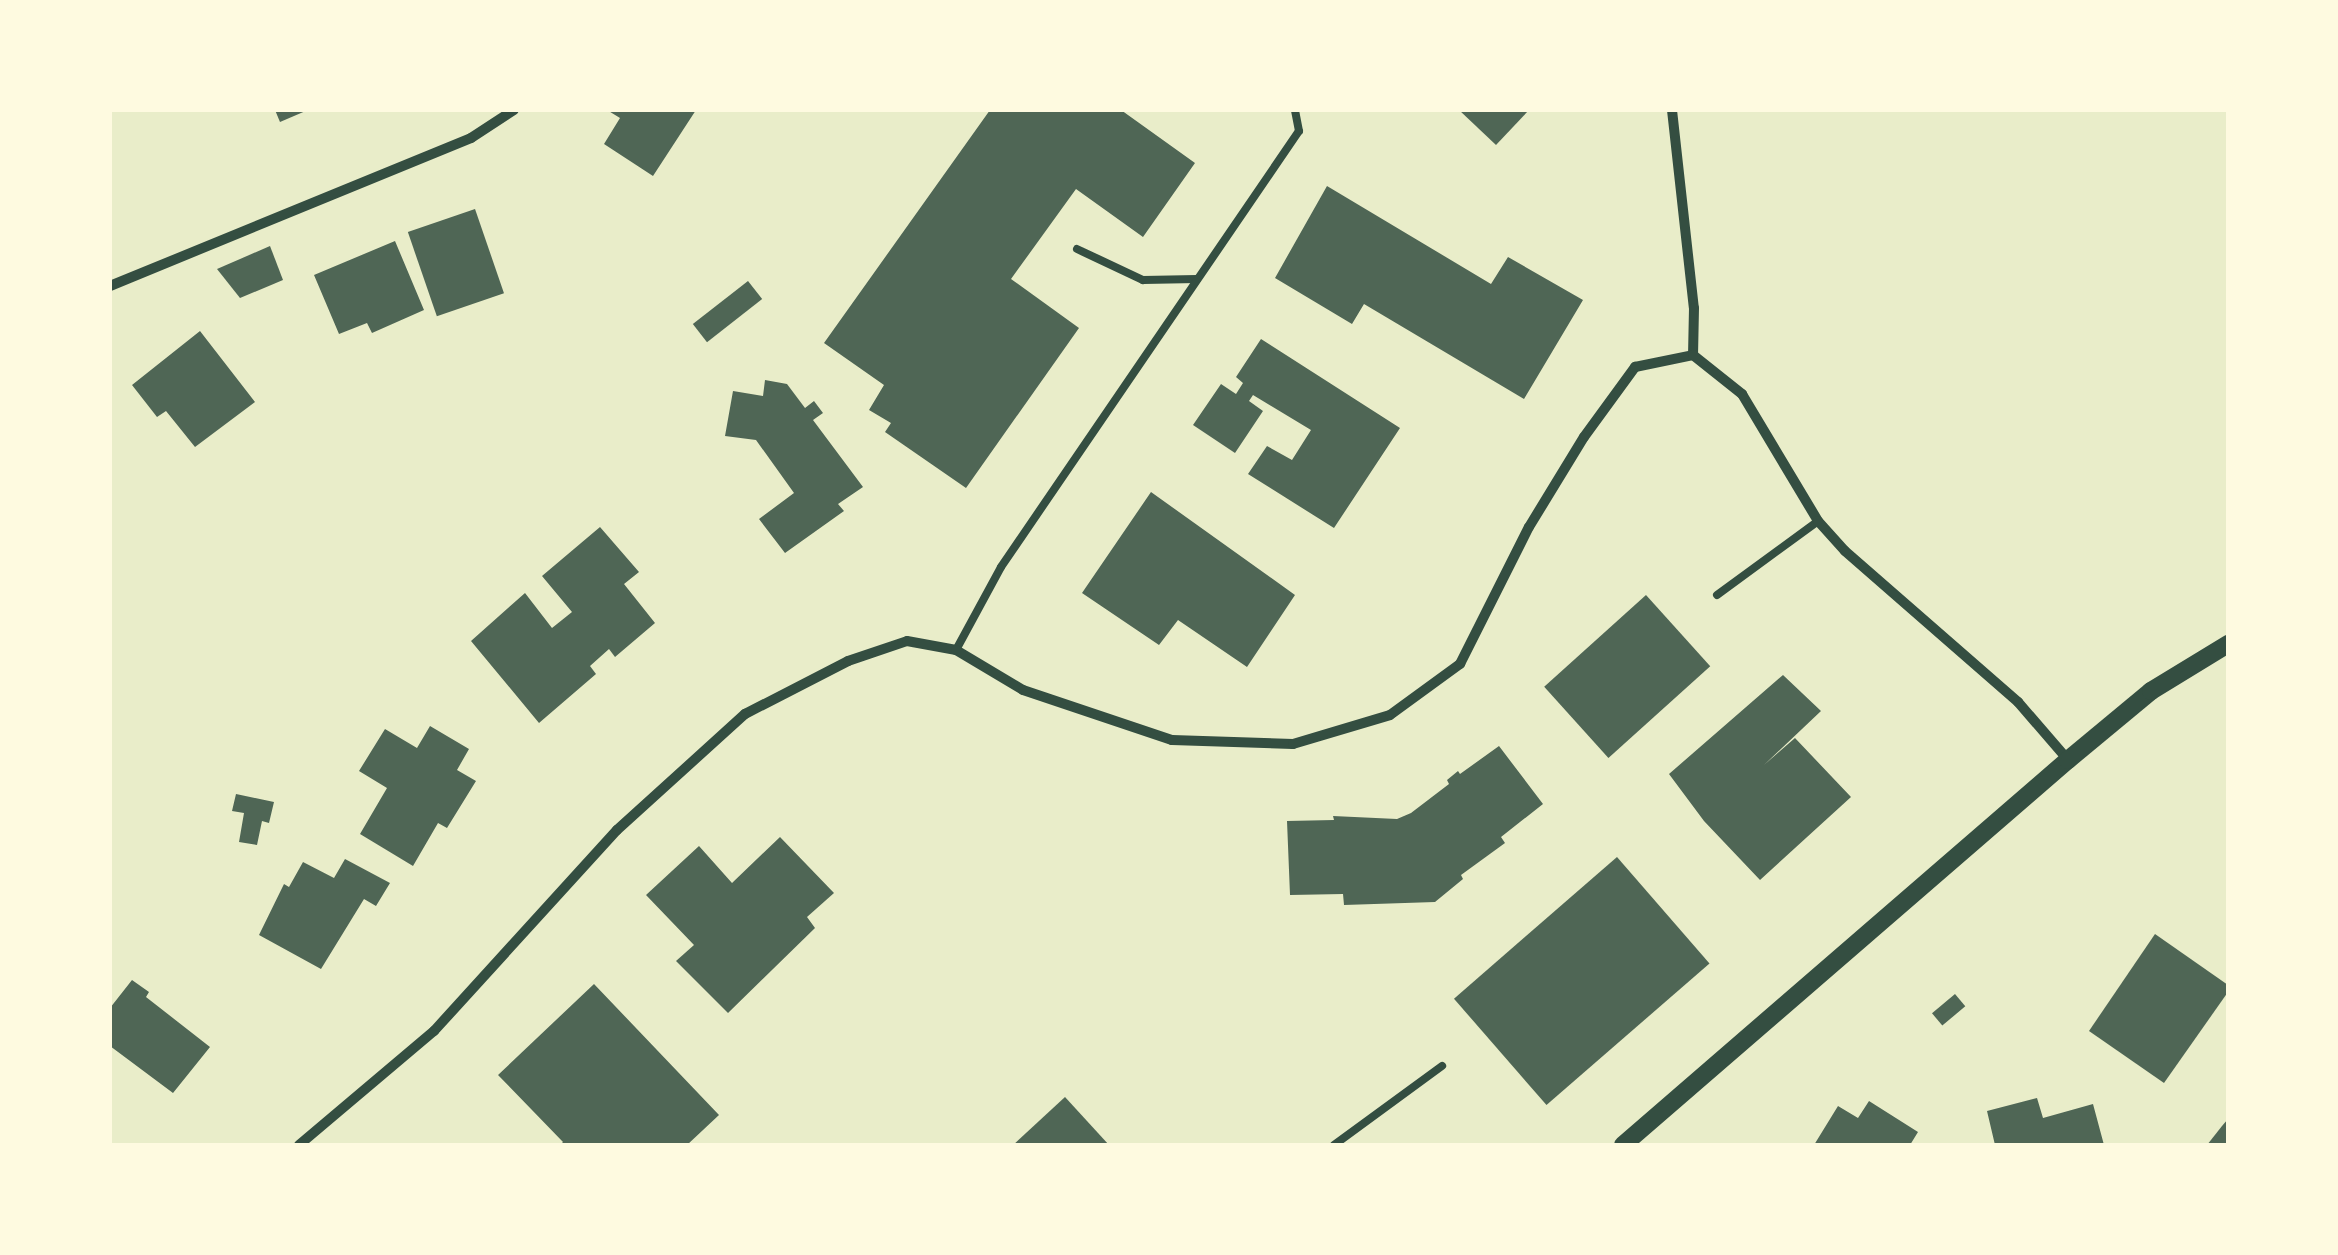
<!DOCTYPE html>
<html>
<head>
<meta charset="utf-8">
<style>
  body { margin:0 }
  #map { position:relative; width:2338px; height:1255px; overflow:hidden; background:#e9edc9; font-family:Literata,serif }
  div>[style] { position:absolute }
  .building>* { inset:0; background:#4f6655; transform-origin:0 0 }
  .service>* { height:8px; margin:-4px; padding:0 4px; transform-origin:4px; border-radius:4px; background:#344e41 }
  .minor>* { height:10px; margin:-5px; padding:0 5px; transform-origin:5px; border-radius:5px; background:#344e41 }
  .tertiary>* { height:18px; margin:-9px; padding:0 9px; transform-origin:9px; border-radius:9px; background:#344e41 }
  span { translate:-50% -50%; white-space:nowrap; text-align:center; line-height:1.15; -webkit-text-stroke:10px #fefae0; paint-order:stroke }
  .frame { position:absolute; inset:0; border:112px solid #fefae0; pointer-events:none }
</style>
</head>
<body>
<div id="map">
  <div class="building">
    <i style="clip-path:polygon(275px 110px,308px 110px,280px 122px)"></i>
    <i style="clip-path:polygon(607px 110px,696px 110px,653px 176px,604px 144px,620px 118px)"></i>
    <i style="clip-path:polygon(990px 110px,1121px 110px,1195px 163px,1143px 237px,1076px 189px,1011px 279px,1079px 328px,966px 488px,885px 432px,891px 423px,869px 410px,884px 385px,824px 343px)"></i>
    <i style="clip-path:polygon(1459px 110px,1529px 110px,1496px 145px)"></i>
    <i style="clip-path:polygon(1327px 186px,1491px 284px,1508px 257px,1583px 300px,1524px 399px,1364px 304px,1352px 324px,1275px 278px)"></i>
    <i style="left:475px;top:209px;width:89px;height:71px;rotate:71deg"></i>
    <i style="clip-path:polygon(395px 241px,424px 310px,372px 333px,367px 323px,339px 334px,314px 275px)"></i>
    <i style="clip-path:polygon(270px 246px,283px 280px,240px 298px,217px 269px)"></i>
    <i style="left:748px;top:281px;width:23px;height:70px;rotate:52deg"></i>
    <i style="clip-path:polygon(200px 331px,255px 402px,195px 447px,166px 411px,157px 417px,132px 385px)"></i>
    <i style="clip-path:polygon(1261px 339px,1400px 428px,1334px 528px,1248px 474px,1267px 446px,1292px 460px,1311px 430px,1253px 395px,1249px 401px,1263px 411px,1235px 453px,1193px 425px,1221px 384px,1236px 394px,1243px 383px,1236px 377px)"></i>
    <i style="clip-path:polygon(765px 380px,787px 384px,805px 408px,814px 401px,823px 413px,813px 420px,863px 487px,838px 504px,844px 511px,785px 553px,759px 519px,794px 493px,756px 440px,725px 436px,733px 391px,763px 396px)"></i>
    <i style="clip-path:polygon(1151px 492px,1295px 595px,1247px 667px,1178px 620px,1159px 645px,1082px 593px)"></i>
    <i style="clip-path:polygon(600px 527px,639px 572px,624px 584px,655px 623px,615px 657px,609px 649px,590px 666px,596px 674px,539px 723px,471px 641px,525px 593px,552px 628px,572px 612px,542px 576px)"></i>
    <i style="left:1646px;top:595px;width:96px;height:137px;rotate:48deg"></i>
    <i style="clip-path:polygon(1783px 675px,1821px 711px,1764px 765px,1795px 738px,1851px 797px,1760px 880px,1704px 821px,1669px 774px)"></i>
    <i style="clip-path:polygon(430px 726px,469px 749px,457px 770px,476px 781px,447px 828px,438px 823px,413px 866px,360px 834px,387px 788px,359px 771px,385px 729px,417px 748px)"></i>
    <i style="clip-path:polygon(1499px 746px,1543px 804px,1501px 837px,1505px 843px,1461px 875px,1463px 879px,1435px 902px,1344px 905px,1343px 894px,1290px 895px,1287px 821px,1334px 820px,1333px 816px,1397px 819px,1411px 813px,1449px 784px,1447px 780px,1458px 771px,1460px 774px)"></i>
    <i style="clip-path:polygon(236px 794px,274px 802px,269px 823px,262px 821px,257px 845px,239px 842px,244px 813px,232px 811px)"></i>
    <i style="clip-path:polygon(780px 837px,834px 893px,807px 917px,815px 928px,728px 1013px,676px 961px,694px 945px,646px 895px,699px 846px,732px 883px)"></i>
    <i style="left:1617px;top:857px;width:141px;height:216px;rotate:49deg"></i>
    <i style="clip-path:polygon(345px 859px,390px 883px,376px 906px,364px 899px,321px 969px,259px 935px,284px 884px,289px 887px,303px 862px,334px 878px)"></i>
    <i style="clip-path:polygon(2155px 934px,2228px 985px,2228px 992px,2164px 1083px,2089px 1031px)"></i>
    <i style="clip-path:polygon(132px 980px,149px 992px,146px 997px,210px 1047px,173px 1093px,110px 1046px,110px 1008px)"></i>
    <i style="clip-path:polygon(594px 984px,719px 1115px,687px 1145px,560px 1145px,563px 1142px,498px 1075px)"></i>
    <i style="left:1955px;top:994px;width:16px;height:30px;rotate:50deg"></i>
    <i style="clip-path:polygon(1065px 1097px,1109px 1145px,1013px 1145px)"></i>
    <i style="clip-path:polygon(2037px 1098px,2043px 1118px,2093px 1104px,2104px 1145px,1995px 1145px,1987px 1111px)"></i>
    <i style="clip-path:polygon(1869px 1101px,1918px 1132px,1910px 1145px,1814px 1145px,1838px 1106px,1858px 1118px)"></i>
    <i style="clip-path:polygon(2228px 1119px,2228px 1145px,2207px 1145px,2222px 1126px)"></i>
  </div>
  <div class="service">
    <i style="left:1077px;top:249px;width:73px;rotate:25.2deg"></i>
    <i style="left:1143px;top:280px;width:54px;rotate:-1.1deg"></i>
    <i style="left:1717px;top:595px;width:125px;rotate:-36.2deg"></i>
    <i style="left:956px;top:650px;width:94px;rotate:-61.5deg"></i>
    <i style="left:1001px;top:567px;width:528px;rotate:-55.65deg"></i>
    <i style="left:1299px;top:131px;width:21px;rotate:-101deg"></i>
    <i style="left:1334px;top:1145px;width:134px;rotate:-36.2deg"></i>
  </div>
  <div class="minor">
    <i style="left:1672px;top:110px;width:199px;rotate:83.7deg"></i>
    <i style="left:1694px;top:308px;width:47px;rotate:91.2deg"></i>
    <i style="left:110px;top:286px;width:390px;rotate:-22.3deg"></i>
    <i style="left:471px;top:138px;width:51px;rotate:-33.1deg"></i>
    <i style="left:299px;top:1145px;width:177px;rotate:-40.2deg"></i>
    <i style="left:434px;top:1031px;width:272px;rotate:-47.7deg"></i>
    <i style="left:617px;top:830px;width:173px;rotate:-42.2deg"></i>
    <i style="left:745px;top:714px;width:116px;rotate:-27.2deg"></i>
    <i style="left:848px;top:661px;width:62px;rotate:-18.7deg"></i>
    <i style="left:907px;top:641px;width:50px;rotate:10.4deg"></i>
    <i style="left:956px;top:650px;width:78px;rotate:30.8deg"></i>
    <i style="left:1023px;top:690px;width:157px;rotate:18.6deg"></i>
    <i style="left:1172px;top:740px;width:121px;rotate:1.9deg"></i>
    <i style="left:1293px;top:744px;width:101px;rotate:-16.6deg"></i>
    <i style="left:1390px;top:715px;width:87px;rotate:-36.1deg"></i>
    <i style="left:1460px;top:664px;width:153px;rotate:-63.3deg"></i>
    <i style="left:1529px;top:527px;width:105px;rotate:-58.6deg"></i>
    <i style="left:1584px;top:437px;width:87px;rotate:-53.9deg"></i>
    <i style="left:1635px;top:367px;width:59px;rotate:-11.7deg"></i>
    <i style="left:1693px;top:355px;width:63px;rotate:38.5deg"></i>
    <i style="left:1742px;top:394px;width:148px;rotate:59.1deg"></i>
    <i style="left:1818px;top:521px;width:40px;rotate:48deg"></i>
    <i style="left:1845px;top:551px;width:230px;rotate:41.1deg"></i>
    <i style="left:2018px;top:702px;width:77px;rotate:49.2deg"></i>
  </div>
  <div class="tertiary">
    <i style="left:1623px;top:1145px;width:588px;rotate:-40.87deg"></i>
    <i style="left:2068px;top:760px;width:108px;rotate:-39.7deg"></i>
    <i style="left:2151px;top:691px;width:90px;rotate:-31.4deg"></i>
  </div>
  <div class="frame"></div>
</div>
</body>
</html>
